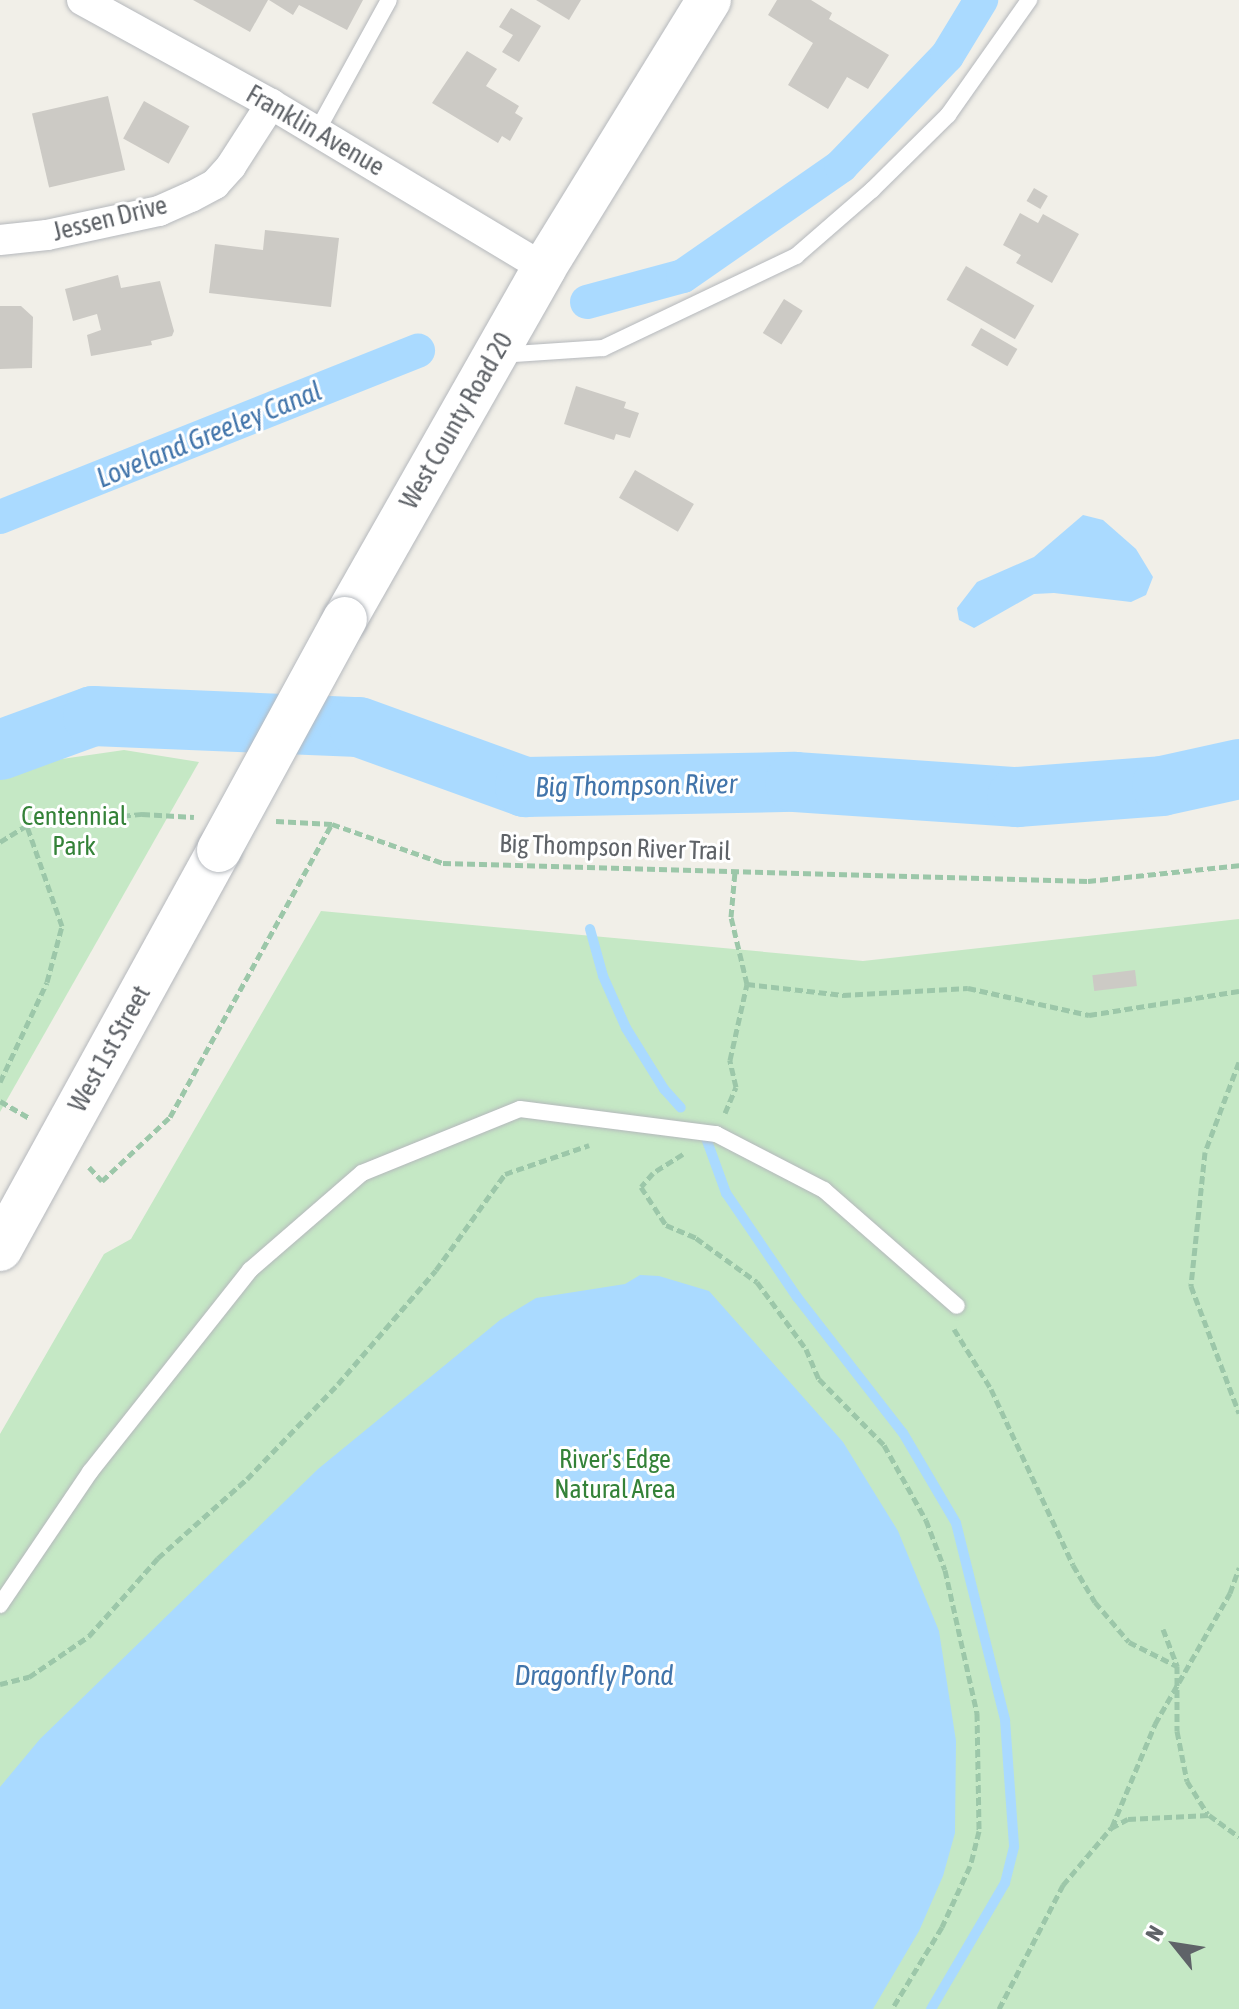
<!DOCTYPE html>
<html>
<head>
<meta charset="utf-8">
<style>
  body { margin:0 }
  #map { position:relative; width:1239px; height:2009px; overflow:hidden; background:#f1efe8; font-family:"Asap Condensed",sans-serif }
  div>[style] { position:absolute }
  .green>* { inset:0; background:#c5e8c5 }
  .water>* { inset:0; background:#aadaff }
  .stream>* { height:10px; margin:-5px; padding:0 5px; transform-origin:5px; border-radius:5px; background:#aadaff }
  .canal>* { height:34px; margin:-17px; padding:0 17px; transform-origin:17px; border-radius:17px; background:#aadaff }
  .river>* { height:60px; margin:-30px; padding:0 30px; transform-origin:30px; border-radius:30px; background:#aadaff }
  .building>* { inset:0; background:#cccac5; transform-origin:0 0 }
  .path>* { height:5px; margin-top:-2.5px; transform-origin:0; background:repeating-linear-gradient(90deg,#9cc7a9 0 8px,transparent 0 12px) }
  .roads { filter:drop-shadow(0 0 2px #b5b8bc) drop-shadow(0 0 2px #b5b8bc) }
  .lane>* { height:16px; margin:-8px; padding:0 8px; transform-origin:8px; border-radius:8px; background:#fff }
  .street>* { height:30px; margin:-15px; padding:0 15px; transform-origin:15px; border-radius:15px; background:#fff }
  .secondary>* { height:44px; margin:-22px; padding:0 22px; transform-origin:22px; border-radius:22px; background:#fff }
  .bridges { filter:drop-shadow(0 0 2px #b6babf) drop-shadow(0 0 2px #b6babf) }
  .secondary-bridge>* { height:44px; margin:-22px; padding:0 22px; transform-origin:22px; border-radius:22px; background:#fff }
  span { translate:-50% -50%; white-space:nowrap; text-align:center; line-height:1.15; -webkit-text-stroke:6px #fff; paint-order:stroke }
  .street-label { font-size:26px; color:#5f6368 }
  .park-label { font-size:26px; color:#348238 }
  .water-label { font-size:28px; color:#4174aa; font-style:italic }
  .north { position:absolute; left:1135px; top:1905px; width:80px; height:80px; -webkit-text-stroke:6px #fff; paint-order:stroke; rotate:300deg; font-size:22px; font-weight:700; line-height:32px; text-align:center; color:#5f6368 }
  .north::after { content:''; display:block; margin:auto; width:28px; height:36px; background:#5f6368; clip-path:polygon(50% 0,100% 100%,50% 72%,0 100%) }
</style>
</head>
<body>
<div id="map">
  <div class="green">
    <i style="clip-path:polygon(124px 750px,199px 762px,0 1112px,0 777px,41px 762px)"></i>
    <i style="clip-path:polygon(321px 911px,863px 961px,1239px 919px,1239px 2009px,0 2009px,0 1434px,104px 1254px,131px 1239px)"></i>
  </div>
  <div class="water">
    <i style="clip-path:polygon(1083px 515px,1103px 520px,1136px 549px,1153px 577px,1146px 595px,1131px 602px,1054px 593px,1034px 594px,974px 628px,959px 620px,957px 608px,977px 582px,1034px 557px)"></i>
    <i style="clip-path:polygon(640px 1275px,659px 1276px,709px 1291px,843px 1442px,898px 1531px,939px 1631px,956px 1741px,955px 1833px,943px 1876px,919px 1931px,873px 2009px,0 2009px,0 1787px,40px 1739px,318px 1469px,500px 1320px,536px 1298px,625px 1284px)"></i>
  </div>
  <div class="stream">
    <i style="left:590px;top:929px;width:49px;rotate:74.5deg"></i>
    <i style="left:603px;top:976px;width:57px;rotate:66.1deg"></i>
    <i style="left:626px;top:1028px;width:72px;rotate:58.1deg"></i>
    <i style="left:664px;top:1089px;width:25px;rotate:48deg"></i>
    <i style="left:706px;top:1138px;width:59px;rotate:70deg"></i>
    <i style="left:726px;top:1193px;width:126px;rotate:55.7deg"></i>
    <i style="left:797px;top:1297px;width:172px;rotate:52.1deg"></i>
    <i style="left:903px;top:1433px;width:104px;rotate:59.5deg"></i>
    <i style="left:956px;top:1523px;width:203px;rotate:76deg"></i>
    <i style="left:1005px;top:1720px;width:127px;rotate:85.9deg"></i>
    <i style="left:1014px;top:1847px;width:37px;rotate:104deg"></i>
    <i style="left:1005px;top:1883px;width:146px;rotate:120.4deg"></i>
  </div>
  <div class="canal">
    <i style="left:587px;top:302px;width:99px;rotate:-15.2deg"></i>
    <i style="left:683px;top:276px;width:193px;rotate:-34.8deg"></i>
    <i style="left:841px;top:166px;width:153px;rotate:-46.1deg"></i>
    <i style="left:947px;top:56px;width:66px;rotate:-58.7deg"></i>
    <i style="left:0;top:517px;width:450px;rotate:-21.7deg"></i>
  </div>
  <div class="river">
    <i style="left:0;top:750px;width:99px;rotate:-20.1deg"></i>
    <i style="left:93px;top:716px;width:266px;rotate:2.4deg"></i>
    <i style="left:359px;top:727px;width:177px;rotate:19.9deg"></i>
    <i style="left:525px;top:787px;width:270px;rotate:-1.1deg"></i>
    <i style="left:795px;top:782px;width:223px;rotate:3.9deg"></i>
    <i style="left:1017px;top:797px;width:145px;rotate:-4.3deg"></i>
    <i style="left:1162px;top:786px;width:79px;rotate:-12.4deg"></i>
  </div>
  <div class="building">
    <i style="clip-path:polygon(193px 0,268px 0,250px 32px)"></i>
    <i style="clip-path:polygon(269px 0,363px 0,347px 30px,299px 5px,293px 15px)"></i>
    <i style="clip-path:polygon(536px 0,581px 0,569px 20px)"></i>
    <i style="clip-path:polygon(777px 0,811px 0,832px 13px,829px 19px,889px 55px,868px 89px,847px 77px,828px 109px,788px 85px,813px 43px,768px 15px)"></i>
    <i style="clip-path:polygon(511px 8px,541px 26px,519px 62px,502px 52px,513px 35px,499px 27px)"></i>
    <i style="clip-path:polygon(467px 51px,497px 69px,486px 86px,519px 106px,515px 113px,523px 118px,510px 141px,502px 136px,498px 143px,432px 103px)"></i>
    <i style="left:108px;top:96px;width:76px;height:78px;rotate:77deg"></i>
    <i style="left:144px;top:101px;width:52px;height:43px;rotate:29deg"></i>
    <i style="left:1034px;top:188px;width:16px;height:15px;rotate:30deg"></i>
    <i style="clip-path:polygon(1020px 213px,1038px 223px,1043px 214px,1079px 234px,1052px 283px,1016px 263px,1021px 255px,1003px 245px)"></i>
    <i style="clip-path:polygon(265px 230px,339px 238px,331px 307px,209px 293px,215px 244px,263px 250px)"></i>
    <i style="left:966px;top:266px;width:79px;height:39px;rotate:30deg"></i>
    <i style="clip-path:polygon(118px 275px,121px 288px,160px 281px,174px 331px,172px 336px,151px 341px,152px 345px,91px 356px,87px 335px,101px 330px,97px 314px,73px 321px,65px 289px)"></i>
    <i style="left:784px;top:299px;width:22px;height:40px;rotate:32deg"></i>
    <i style="clip-path:polygon(0 306px,21px 306px,33px 317px,32px 368px,0 369px)"></i>
    <i style="left:981px;top:328px;width:42px;height:20px;rotate:30deg"></i>
    <i style="clip-path:polygon(576px 386px,626px 402px,624px 408px,639px 413px,630px 438px,616px 434px,614px 440px,564px 424px)"></i>
    <i style="left:635px;top:470px;width:68px;height:32px;rotate:30deg"></i>
    <i style="left:1135px;top:970px;width:16px;height:43px;rotate:83deg"></i>
  </div>
  <div class="path">
    <i style="left:276px;top:821px;width:56px;rotate:3.1deg"></i>
    <i style="left:332px;top:824px;width:118px;rotate:19.4deg"></i>
    <i style="left:443px;top:863px;width:645px;rotate:1.6deg"></i>
    <i style="left:1088px;top:881px;width:152px;rotate:-6deg"></i>
    <i style="left:0;top:842px;width:32px;rotate:-32deg"></i>
    <i style="left:27px;top:825px;width:116px;rotate:-5.5deg"></i>
    <i style="left:142px;top:814px;width:52px;rotate:3.3deg"></i>
    <i style="left:747px;top:984px;width:97px;rotate:6.5deg"></i>
    <i style="left:843px;top:995px;width:125px;rotate:-3.2deg"></i>
    <i style="left:968px;top:988px;width:124px;rotate:12.6deg"></i>
    <i style="left:1089px;top:1015px;width:152px;rotate:-9.1deg"></i>
    <i style="left:1239px;top:1062px;width:96px;rotate:110.7deg"></i>
    <i style="left:1205px;top:1152px;width:135px;rotate:96deg"></i>
    <i style="left:1191px;top:1286px;width:136px;rotate:69.3deg"></i>
    <i style="left:0;top:1082px;width:110px;rotate:-64.8deg"></i>
    <i style="left:47px;top:982px;width:58px;rotate:-75deg"></i>
    <i style="left:62px;top:926px;width:106px;rotate:-109.3deg"></i>
    <i style="left:0;top:1101px;width:34px;rotate:30deg"></i>
    <i style="left:725px;top:1113px;width:28px;rotate:-67deg"></i>
    <i style="left:736px;top:1087px;width:28px;rotate:-103deg"></i>
    <i style="left:730px;top:1060px;width:78px;rotate:-77.4deg"></i>
    <i style="left:747px;top:984px;width:69px;rotate:-103.4deg"></i>
    <i style="left:731px;top:917px;width:46px;rotate:-85deg"></i>
    <i style="left:683px;top:1154px;width:36px;rotate:148deg"></i>
    <i style="left:653px;top:1173px;width:18px;rotate:131deg"></i>
    <i style="left:641px;top:1187px;width:45px;rotate:56.7deg"></i>
    <i style="left:666px;top:1225px;width:33px;rotate:23deg"></i>
    <i style="left:696px;top:1238px;width:75px;rotate:35.8deg"></i>
    <i style="left:757px;top:1282px;width:83px;rotate:53.8deg"></i>
    <i style="left:806px;top:1349px;width:33px;rotate:67deg"></i>
    <i style="left:819px;top:1379px;width:93px;rotate:45.4deg"></i>
    <i style="left:884px;top:1445px;width:86px;rotate:60.8deg"></i>
    <i style="left:926px;top:1520px;width:53px;rotate:69.2deg"></i>
    <i style="left:945px;top:1570px;width:147px;rotate:77.4deg"></i>
    <i style="left:977px;top:1713px;width:118px;rotate:89deg"></i>
    <i style="left:979px;top:1831px;width:36px;rotate:104deg"></i>
    <i style="left:970px;top:1866px;width:67px;rotate:114.7deg"></i>
    <i style="left:942px;top:1927px;width:96px;rotate:121.4deg"></i>
    <i style="left:89px;top:1167px;width:19px;rotate:47deg"></i>
    <i style="left:102px;top:1181px;width:93px;rotate:-43.3deg"></i>
    <i style="left:170px;top:1117px;width:335px;rotate:-61.1deg"></i>
    <i style="left:954px;top:1329px;width:70px;rotate:58.3deg"></i>
    <i style="left:991px;top:1389px;width:194px;rotate:65deg"></i>
    <i style="left:1073px;top:1565px;width:43px;rotate:59.3deg"></i>
    <i style="left:1095px;top:1602px;width:52px;rotate:49.6deg"></i>
    <i style="left:1129px;top:1642px;width:54px;rotate:26.6deg"></i>
    <i style="left:1163px;top:1629px;width:40px;rotate:69deg"></i>
    <i style="left:1177px;top:1666px;width:65px;rotate:90deg"></i>
    <i style="left:1177px;top:1731px;width:51px;rotate:78.7deg"></i>
    <i style="left:1187px;top:1781px;width:39px;rotate:58deg"></i>
    <i style="left:0;top:1684px;width:30px;rotate:-14deg"></i>
    <i style="left:29px;top:1677px;width:73px;rotate:-34.3deg"></i>
    <i style="left:89px;top:1636px;width:104px;rotate:-48.5deg"></i>
    <i style="left:158px;top:1558px;width:119px;rotate:-41.6deg"></i>
    <i style="left:247px;top:1479px;width:132px;rotate:-46.2deg"></i>
    <i style="left:338px;top:1384px;width:150px;rotate:-49.3deg"></i>
    <i style="left:436px;top:1270px;width:118px;rotate:-54.3deg"></i>
    <i style="left:505px;top:1174px;width:89px;rotate:-19deg"></i>
    <i style="left:1112px;top:1827px;width:112px;rotate:-67.3deg"></i>
    <i style="left:1155px;top:1724px;width:151px;rotate:-60.2deg"></i>
    <i style="left:1230px;top:1593px;width:27px;rotate:-70deg"></i>
    <i style="left:999px;top:2009px;width:140px;rotate:-62.7deg"></i>
    <i style="left:1063px;top:1885px;width:75px;rotate:-49.9deg"></i>
    <i style="left:1111px;top:1828px;width:19px;rotate:-28deg"></i>
    <i style="left:1128px;top:1819px;width:81px;rotate:-2.8deg"></i>
    <i style="left:1209px;top:1815px;width:37px;rotate:36deg"></i>
  </div>
  <div class="roads">
    <div class="lane">
      <i style="left:317px;top:131px;width:149px;rotate:-61.2deg"></i>
      <i style="left:500px;top:355px;width:103px;rotate:-3.9deg"></i>
      <i style="left:603px;top:348px;width:214px;rotate:-25.5deg"></i>
      <i style="left:796px;top:256px;width:101px;rotate:-41deg"></i>
      <i style="left:872px;top:190px;width:107px;rotate:-44.6deg"></i>
      <i style="left:948px;top:115px;width:141px;rotate:-54.8deg"></i>
      <i style="left:0;top:1605px;width:161px;rotate:-55.9deg"></i>
      <i style="left:90px;top:1472px;width:258px;rotate:-51.6deg"></i>
      <i style="left:250px;top:1270px;width:148px;rotate:-40.9deg"></i>
      <i style="left:362px;top:1173px;width:170px;rotate:-22.1deg"></i>
      <i style="left:520px;top:1109px;width:198px;rotate:7.3deg"></i>
      <i style="left:716px;top:1134px;width:122px;rotate:27.4deg"></i>
      <i style="left:824px;top:1190px;width:176px;rotate:41.1deg"></i>
    </div>
    <div class="street">
      <i style="left:82px;top:0;width:216px;rotate:28.8deg"></i>
      <i style="left:271px;top:104px;width:318px;rotate:31deg"></i>
      <i style="left:0;top:240px;width:47px;rotate:-6.1deg"></i>
      <i style="left:47px;top:235px;width:115px;rotate:-12.1deg"></i>
      <i style="left:159px;top:211px;width:35px;rotate:-24deg"></i>
      <i style="left:191px;top:197px;width:27px;rotate:-28deg"></i>
      <i style="left:215px;top:184px;width:24px;rotate:-48deg"></i>
      <i style="left:231px;top:166px;width:74px;rotate:-57.2deg"></i>
    </div>
    <div class="secondary">
      <i style="left:345px;top:619px;width:403px;rotate:-60.4deg"></i>
      <i style="left:544px;top:268px;width:315px;rotate:-58.4deg"></i>
      <i style="left:0;top:1249px;width:455px;rotate:-61.2deg"></i>
    </div>
  </div>
  <div class="bridges">
    <div class="secondary-bridge">
      <i style="left:219px;top:850px;width:263px;rotate:-61.4deg"></i>
    </div>
  </div>
  <div class="street-label">
    <span style="left:315px;top:131px;rotate:30deg">Franklin Avenue</span>
    <span style="left:110px;top:219px;rotate:-14deg">Jessen Drive</span>
    <span style="left:457px;top:421px;rotate:-60deg">West County Road 20</span>
    <span style="left:615px;top:848px;rotate:2deg">Big Thompson River Trail</span>
    <span style="left:110px;top:1049px;rotate:-61deg">West 1st Street</span>
  </div>
  <div class="park-label">
    <span style="left:74px;top:832px">Centennial<br>Park</span>
    <span style="left:615px;top:1475px">River's Edge<br>Natural Area</span>
  </div>
  <div class="water-label">
    <span style="left:209px;top:434px;rotate:-22deg">Loveland Greeley Canal</span>
    <span style="left:636px;top:785px;rotate:-1deg">Big Thompson River</span>
    <span style="left:594px;top:1675px">Dragonfly Pond</span>
  </div>
  <div class="north">N</div>
</div>
</body>
</html>
